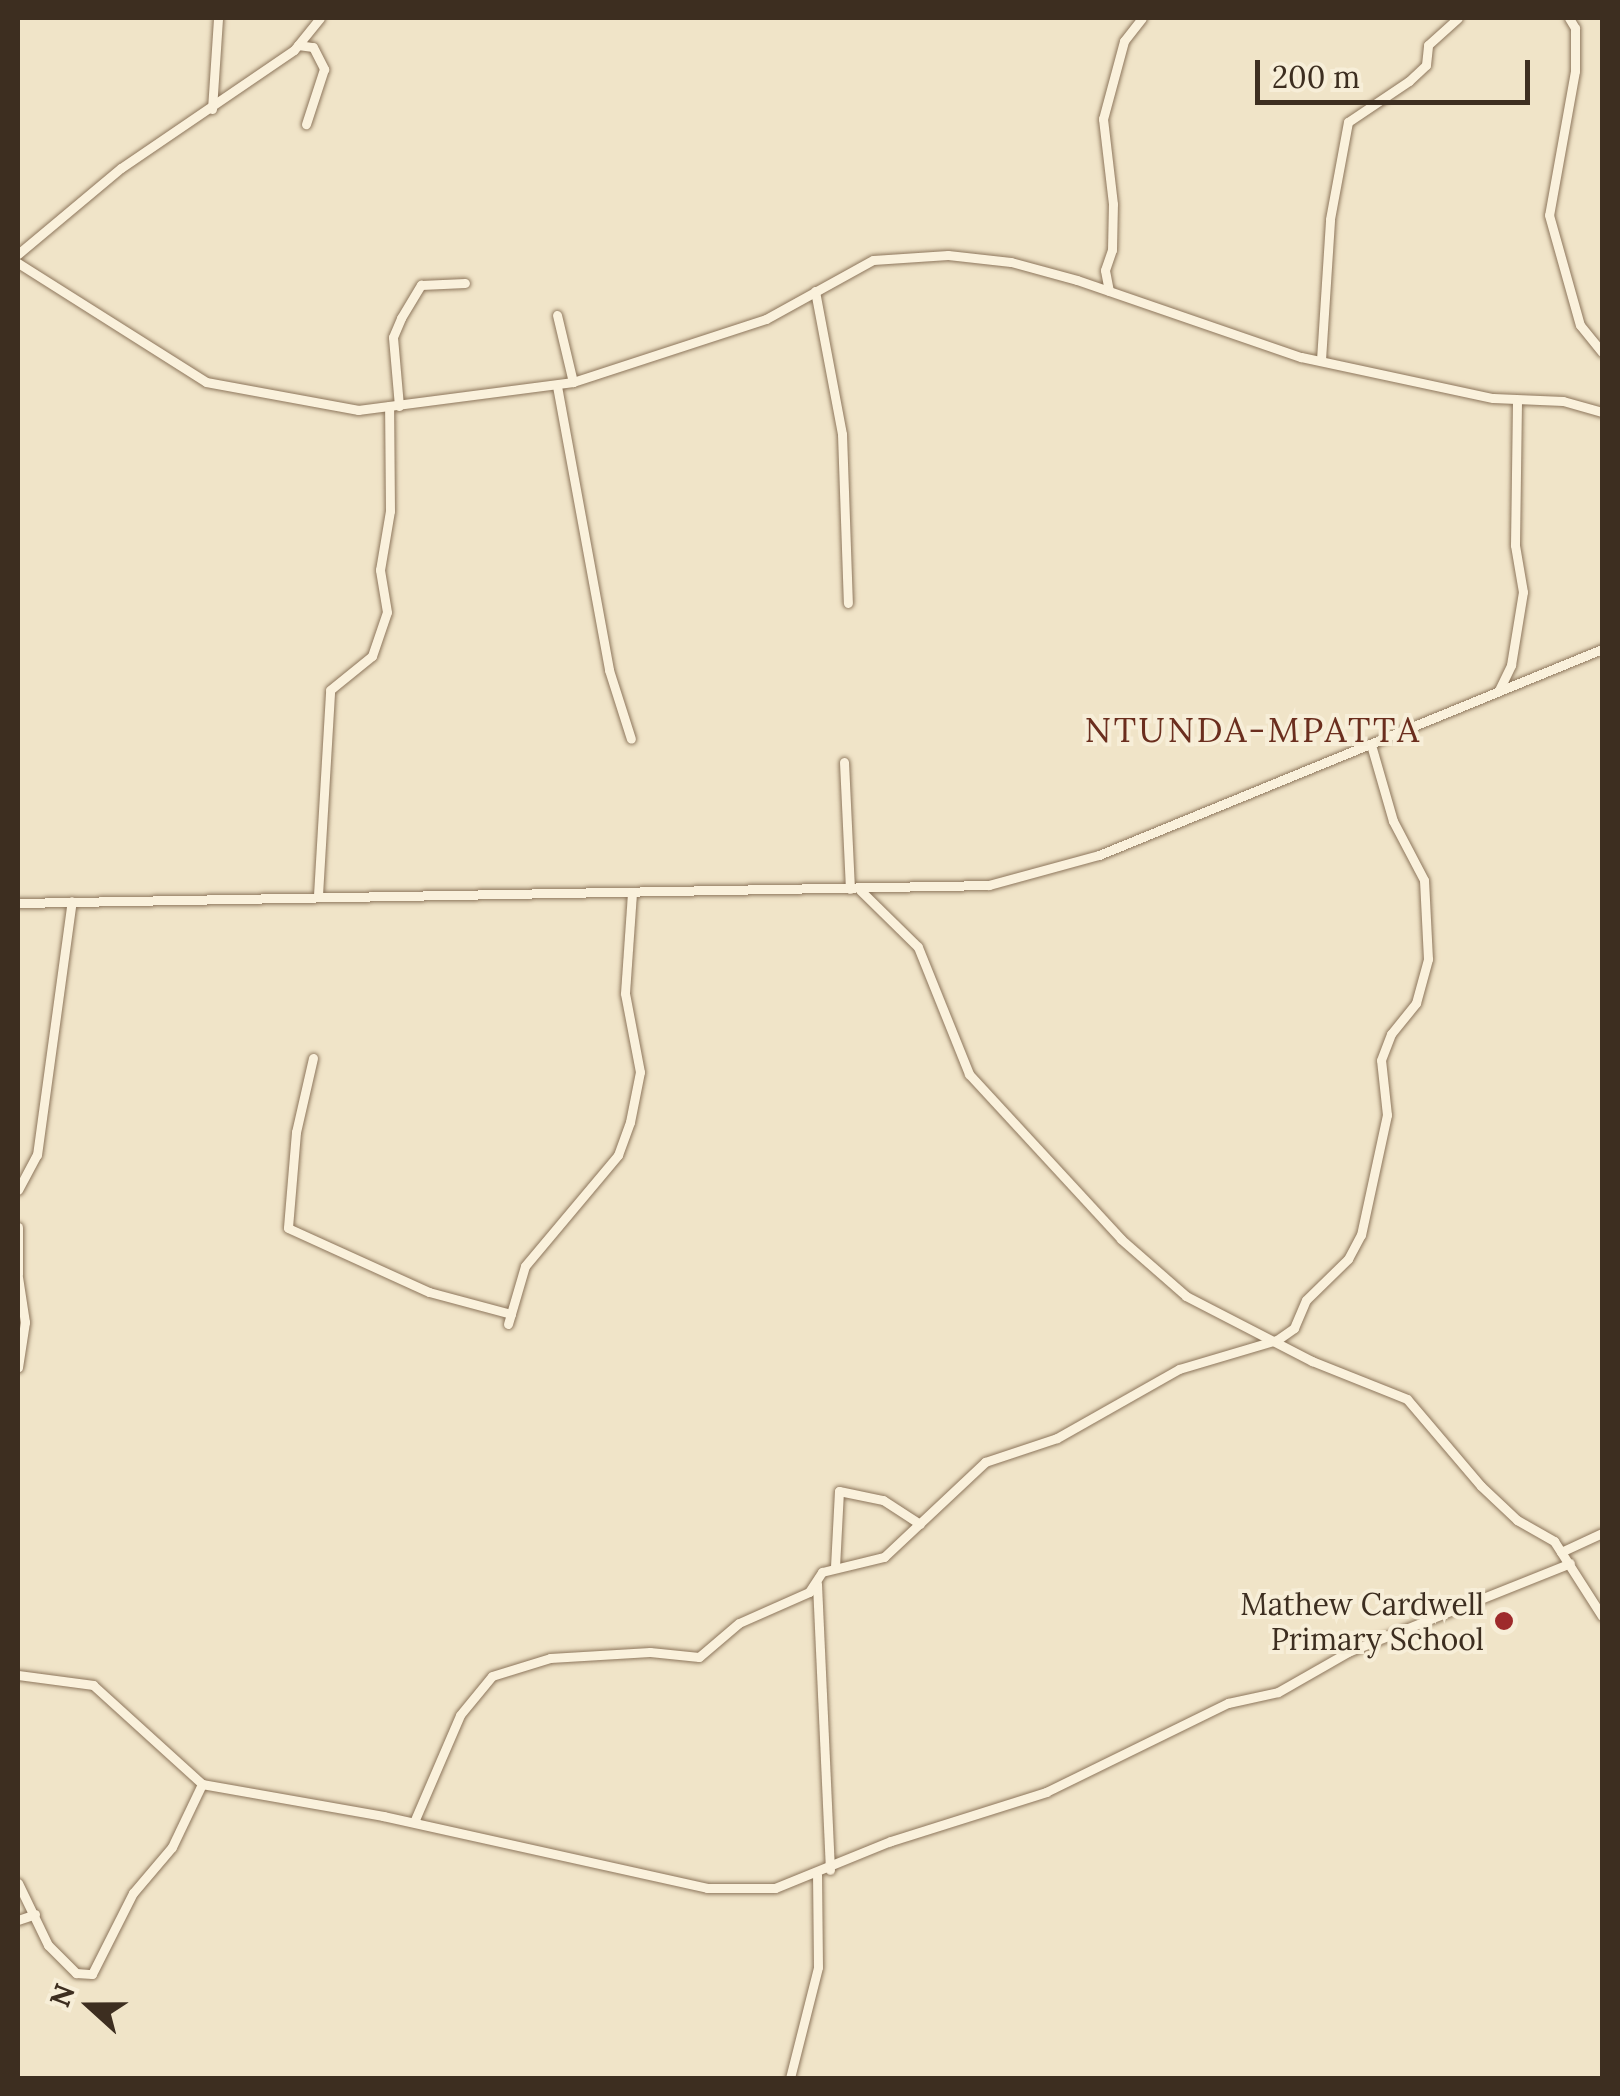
<!DOCTYPE html>
<html>
<head>
<meta charset="utf-8">
<style>
  body { margin:0 }
  #map { position:relative; width:1620px; height:2096px; overflow:hidden; background:#f0e4c8; font-family:Lora,serif }
  div>[style] { position:absolute }
  .roads { filter:drop-shadow(0 0 2px #8d765c) drop-shadow(0 0 2px #8d765c) }
  .minor>* { height:9px; margin:-4.5px; padding:0 4.5px; transform-origin:4.5px; border-radius:4.5px; background:#faf1dc }
  .dots>* { width:28px; height:28px; translate:-50% -50%; box-sizing:border-box; border:5px solid #f7eed8; border-radius:50% }
  span { translate:-50% -50%; white-space:nowrap; text-align:center; line-height:1.15; -webkit-text-stroke:8px #f7eed8; paint-order:stroke }
  .poi-label { font-size:30px; color:#3d2e20 }
  .right { translate:-100% -50%; text-align:right }
  .quarter-label { font-size:35px; color:#6b2e1e; letter-spacing:2.5px }
  .frame { position:absolute; inset:0; border:20px solid #3d2e20; pointer-events:none }
  .north { position:absolute; left:40px; top:1956px; width:100px; height:100px; -webkit-text-stroke:8px #f7eed8; paint-order:stroke; rotate:291deg; font-size:28px; font-weight:700; line-height:40px; text-align:center; color:#3d2e20 }
  .north::after { content:''; display:block; margin:auto; width:35px; height:45px; background:#3d2e20; clip-path:polygon(50% 0,100% 100%,50% 72%,0 100%) }
  .scale { position:absolute; left:1255px; top:60px; width:275px; height:45px; box-sizing:border-box; border:5px solid #3d2e20; border-top:0; padding-left:12px; font-size:30px; line-height:35px; white-space:nowrap; color:#3d2e20; -webkit-text-stroke:8px #f7eed8; paint-order:stroke }
</style>
</head>
<body>
<div id="map">
  <div class="roads">
    <div class="minor">
      <i style="left:1569px;top:18px;width:12px;rotate:59deg"></i>
      <i style="left:1575px;top:28px;width:43px;rotate:90deg"></i>
      <i style="left:1575px;top:71px;width:146px;rotate:100.2deg"></i>
      <i style="left:1549px;top:215px;width:114px;rotate:74.3deg"></i>
      <i style="left:1580px;top:325px;width:35px;rotate:51deg"></i>
      <i style="left:298px;top:45px;width:15px;rotate:8deg"></i>
      <i style="left:313px;top:47px;width:25px;rotate:63deg"></i>
      <i style="left:324px;top:69px;width:58px;rotate:108.1deg"></i>
      <i style="left:212px;top:109px;width:91px;rotate:-86.2deg"></i>
      <i style="left:18px;top:254px;width:134px;rotate:-39.9deg"></i>
      <i style="left:121px;top:168px;width:209px;rotate:-34.3deg"></i>
      <i style="left:294px;top:50px;width:41px;rotate:-50.9deg"></i>
      <i style="left:18px;top:263px;width:222px;rotate:32.3deg"></i>
      <i style="left:206px;top:382px;width:155px;rotate:10.4deg"></i>
      <i style="left:358px;top:410px;width:217px;rotate:-7.4deg"></i>
      <i style="left:573px;top:382px;width:203px;rotate:-18.1deg"></i>
      <i style="left:766px;top:319px;width:122px;rotate:-28.9deg"></i>
      <i style="left:873px;top:260px;width:75px;rotate:-3.8deg"></i>
      <i style="left:948px;top:255px;width:63px;rotate:6.3deg"></i>
      <i style="left:1011px;top:262px;width:68px;rotate:15.3deg"></i>
      <i style="left:1077px;top:280px;width:237px;rotate:19deg"></i>
      <i style="left:1301px;top:357px;width:196px;rotate:12.1deg"></i>
      <i style="left:1493px;top:398px;width:70px;rotate:2.5deg"></i>
      <i style="left:1563px;top:401px;width:41px;rotate:15.8deg"></i>
      <i style="left:815px;top:291px;width:146px;rotate:79.3deg"></i>
      <i style="left:842px;top:434px;width:169px;rotate:88deg"></i>
      <i style="left:1109px;top:291px;width:21px;rotate:-101deg"></i>
      <i style="left:1105px;top:270px;width:21px;rotate:-71deg"></i>
      <i style="left:1112px;top:250px;width:46px;rotate:-88.8deg"></i>
      <i style="left:1113px;top:204px;width:86px;rotate:-96.7deg"></i>
      <i style="left:1103px;top:119px;width:81px;rotate:-74.9deg"></i>
      <i style="left:1124px;top:41px;width:29px;rotate:-52deg"></i>
      <i style="left:557px;top:315px;width:69px;rotate:76.6deg"></i>
      <i style="left:1321px;top:360px;width:141px;rotate:-86.3deg"></i>
      <i style="left:1330px;top:219px;width:99px;rotate:-79.5deg"></i>
      <i style="left:1348px;top:122px;width:73px;rotate:-33.9deg"></i>
      <i style="left:1409px;top:81px;width:23px;rotate:-43deg"></i>
      <i style="left:1426px;top:65px;width:20px;rotate:-84deg"></i>
      <i style="left:1428px;top:45px;width:40px;rotate:-42deg"></i>
      <i style="left:557px;top:386px;width:289px;rotate:79.6deg"></i>
      <i style="left:609px;top:670px;width:72px;rotate:72.3deg"></i>
      <i style="left:399px;top:406px;width:69px;rotate:-95deg"></i>
      <i style="left:393px;top:337px;width:21px;rotate:-67deg"></i>
      <i style="left:401px;top:318px;width:39px;rotate:-59deg"></i>
      <i style="left:421px;top:285px;width:44px;rotate:-2.6deg"></i>
      <i style="left:1499px;top:690px;width:28px;rotate:-64deg"></i>
      <i style="left:1511px;top:665px;width:74px;rotate:-80.7deg"></i>
      <i style="left:1523px;top:592px;width:48px;rotate:-99.7deg"></i>
      <i style="left:1515px;top:545px;width:145px;rotate:-89.2deg"></i>
      <i style="left:844px;top:762px;width:127px;rotate:87.3deg"></i>
      <i style="left:860px;top:890px;width:81px;rotate:44.5deg"></i>
      <i style="left:918px;top:947px;width:137px;rotate:68.1deg"></i>
      <i style="left:969px;top:1074px;width:224px;rotate:47.3deg"></i>
      <i style="left:1121px;top:1239px;width:86px;rotate:41.2deg"></i>
      <i style="left:1186px;top:1296px;width:142px;rotate:27.3deg"></i>
      <i style="left:1312px;top:1361px;width:102px;rotate:21.8deg"></i>
      <i style="left:1407px;top:1399px;width:114px;rotate:49.6deg"></i>
      <i style="left:1481px;top:1486px;width:50px;rotate:43.4deg"></i>
      <i style="left:1517px;top:1520px;width:43px;rotate:29.6deg"></i>
      <i style="left:1554px;top:1541px;width:89px;rotate:57.4deg"></i>
      <i style="left:318px;top:895px;width:205px;rotate:-86.6deg"></i>
      <i style="left:330px;top:690px;width:54px;rotate:-39deg"></i>
      <i style="left:372px;top:656px;width:46px;rotate:-71.2deg"></i>
      <i style="left:387px;top:612px;width:43px;rotate:-99.5deg"></i>
      <i style="left:380px;top:570px;width:60px;rotate:-80.4deg"></i>
      <i style="left:390px;top:511px;width:105px;rotate:-90.5deg"></i>
      <i style="left:18px;top:903px;width:971px;rotate:-1.06deg"></i>
      <i style="left:989px;top:885px;width:114px;rotate:-15.3deg"></i>
      <i style="left:1099px;top:855px;width:544px;rotate:-22.27deg"></i>
      <i style="left:313px;top:1058px;width:76px;rotate:102.9deg"></i>
      <i style="left:296px;top:1132px;width:96px;rotate:94.8deg"></i>
      <i style="left:288px;top:1228px;width:155px;rotate:24.4deg"></i>
      <i style="left:429px;top:1292px;width:85px;rotate:15deg"></i>
      <i style="left:18px;top:1190px;width:40px;rotate:-62deg"></i>
      <i style="left:37px;top:1155px;width:256px;rotate:-82.2deg"></i>
      <i style="left:18px;top:1227px;width:47px;rotate:90deg"></i>
      <i style="left:18px;top:1277px;width:46px;rotate:81.2deg"></i>
      <i style="left:25px;top:1322px;width:46px;rotate:98.8deg"></i>
      <i style="left:508px;top:1324px;width:60px;rotate:-73.7deg"></i>
      <i style="left:525px;top:1266px;width:145px;rotate:-50deg"></i>
      <i style="left:618px;top:1155px;width:35px;rotate:-70deg"></i>
      <i style="left:630px;top:1122px;width:51px;rotate:-78.7deg"></i>
      <i style="left:640px;top:1072px;width:80px;rotate:-100.8deg"></i>
      <i style="left:625px;top:993px;width:101px;rotate:-86deg"></i>
      <i style="left:1561px;top:1552px;width:45px;rotate:-24.9deg"></i>
      <i style="left:835px;top:1567px;width:76px;rotate:-87deg"></i>
      <i style="left:839px;top:1491px;width:45px;rotate:11.6deg"></i>
      <i style="left:883px;top:1500px;width:44px;rotate:33deg"></i>
      <i style="left:817px;top:1584px;width:286px;rotate:87.4deg"></i>
      <i style="left:18px;top:1675px;width:76px;rotate:7.6deg"></i>
      <i style="left:93px;top:1685px;width:147px;rotate:42.2deg"></i>
      <i style="left:202px;top:1784px;width:184px;rotate:10deg"></i>
      <i style="left:383px;top:1816px;width:332px;rotate:12.5deg"></i>
      <i style="left:707px;top:1888px;width:68px"></i>
      <i style="left:775px;top:1888px;width:125px;rotate:-22.1deg"></i>
      <i style="left:891px;top:1841px;width:163px;rotate:-17.5deg"></i>
      <i style="left:1046px;top:1792px;width:203px;rotate:-26.1deg"></i>
      <i style="left:1228px;top:1703px;width:51px;rotate:-12.4deg"></i>
      <i style="left:1278px;top:1692px;width:81px;rotate:-29.7deg"></i>
      <i style="left:1348px;top:1652px;width:239px;rotate:-21.8deg"></i>
      <i style="left:414px;top:1822px;width:116px;rotate:-66.7deg"></i>
      <i style="left:460px;top:1715px;width:50px;rotate:-50.6deg"></i>
      <i style="left:492px;top:1676px;width:61px;rotate:-17.2deg"></i>
      <i style="left:550px;top:1658px;width:100px;rotate:-3.4deg"></i>
      <i style="left:650px;top:1652px;width:49px;rotate:5.8deg"></i>
      <i style="left:699px;top:1657px;width:52px;rotate:-40.4deg"></i>
      <i style="left:739px;top:1623px;width:77px;rotate:-23.9deg"></i>
      <i style="left:809px;top:1592px;width:24px;rotate:-57deg"></i>
      <i style="left:822px;top:1572px;width:64px;rotate:-13.6deg"></i>
      <i style="left:884px;top:1557px;width:139px;rotate:-43.2deg"></i>
      <i style="left:985px;top:1462px;width:76px;rotate:-18.4deg"></i>
      <i style="left:1057px;top:1438px;width:140px;rotate:-29.5deg"></i>
      <i style="left:1179px;top:1369px;width:102px;rotate:-16.5deg"></i>
      <i style="left:1277px;top:1340px;width:21px;rotate:-35deg"></i>
      <i style="left:1294px;top:1328px;width:30px;rotate:-67deg"></i>
      <i style="left:1306px;top:1300px;width:59px;rotate:-44.3deg"></i>
      <i style="left:1348px;top:1259px;width:27px;rotate:-62deg"></i>
      <i style="left:1361px;top:1235px;width:123px;rotate:-77.8deg"></i>
      <i style="left:1387px;top:1115px;width:55px;rotate:-96.2deg"></i>
      <i style="left:1381px;top:1060px;width:28px;rotate:-69deg"></i>
      <i style="left:1391px;top:1034px;width:40px;rotate:-51deg"></i>
      <i style="left:1416px;top:1003px;width:46px;rotate:-74.7deg"></i>
      <i style="left:1428px;top:959px;width:79px;rotate:-92.9deg"></i>
      <i style="left:1424px;top:880px;width:67px;rotate:-117.7deg"></i>
      <i style="left:1393px;top:821px;width:79px;rotate:-106.1deg"></i>
      <i style="left:18px;top:1883px;width:69px;rotate:64.2deg"></i>
      <i style="left:48px;top:1945px;width:40px;rotate:45deg"></i>
      <i style="left:76px;top:1973px;width:16px;rotate:4deg"></i>
      <i style="left:92px;top:1974px;width:91px;rotate:-63.2deg"></i>
      <i style="left:133px;top:1893px;width:60px;rotate:-49.7deg"></i>
      <i style="left:172px;top:1847px;width:70px;rotate:-64.5deg"></i>
      <i style="left:18px;top:1920px;width:18px;rotate:-19deg"></i>
      <i style="left:790px;top:2078px;width:114px;rotate:-75.8deg"></i>
      <i style="left:818px;top:1967px;width:92px;rotate:-90.6deg"></i>
    </div>
  </div>
  <div class="dots">
    <i style="left:1504px;top:1621px;background:#9e2a2b"></i>
  </div>
  <div class="poi-label">
    <span class="right" style="left:1484px;top:1621px">Mathew Cardwell<br>Primary School</span>
  </div>
  <div class="quarter-label">
    <span style="left:1253px;top:730px">NTUNDA-MPATTA</span>
  </div>
  <div class="frame"></div>
  <div class="north">N</div>
  <div class="scale">200 m</div>
</div>
</body>
</html>
